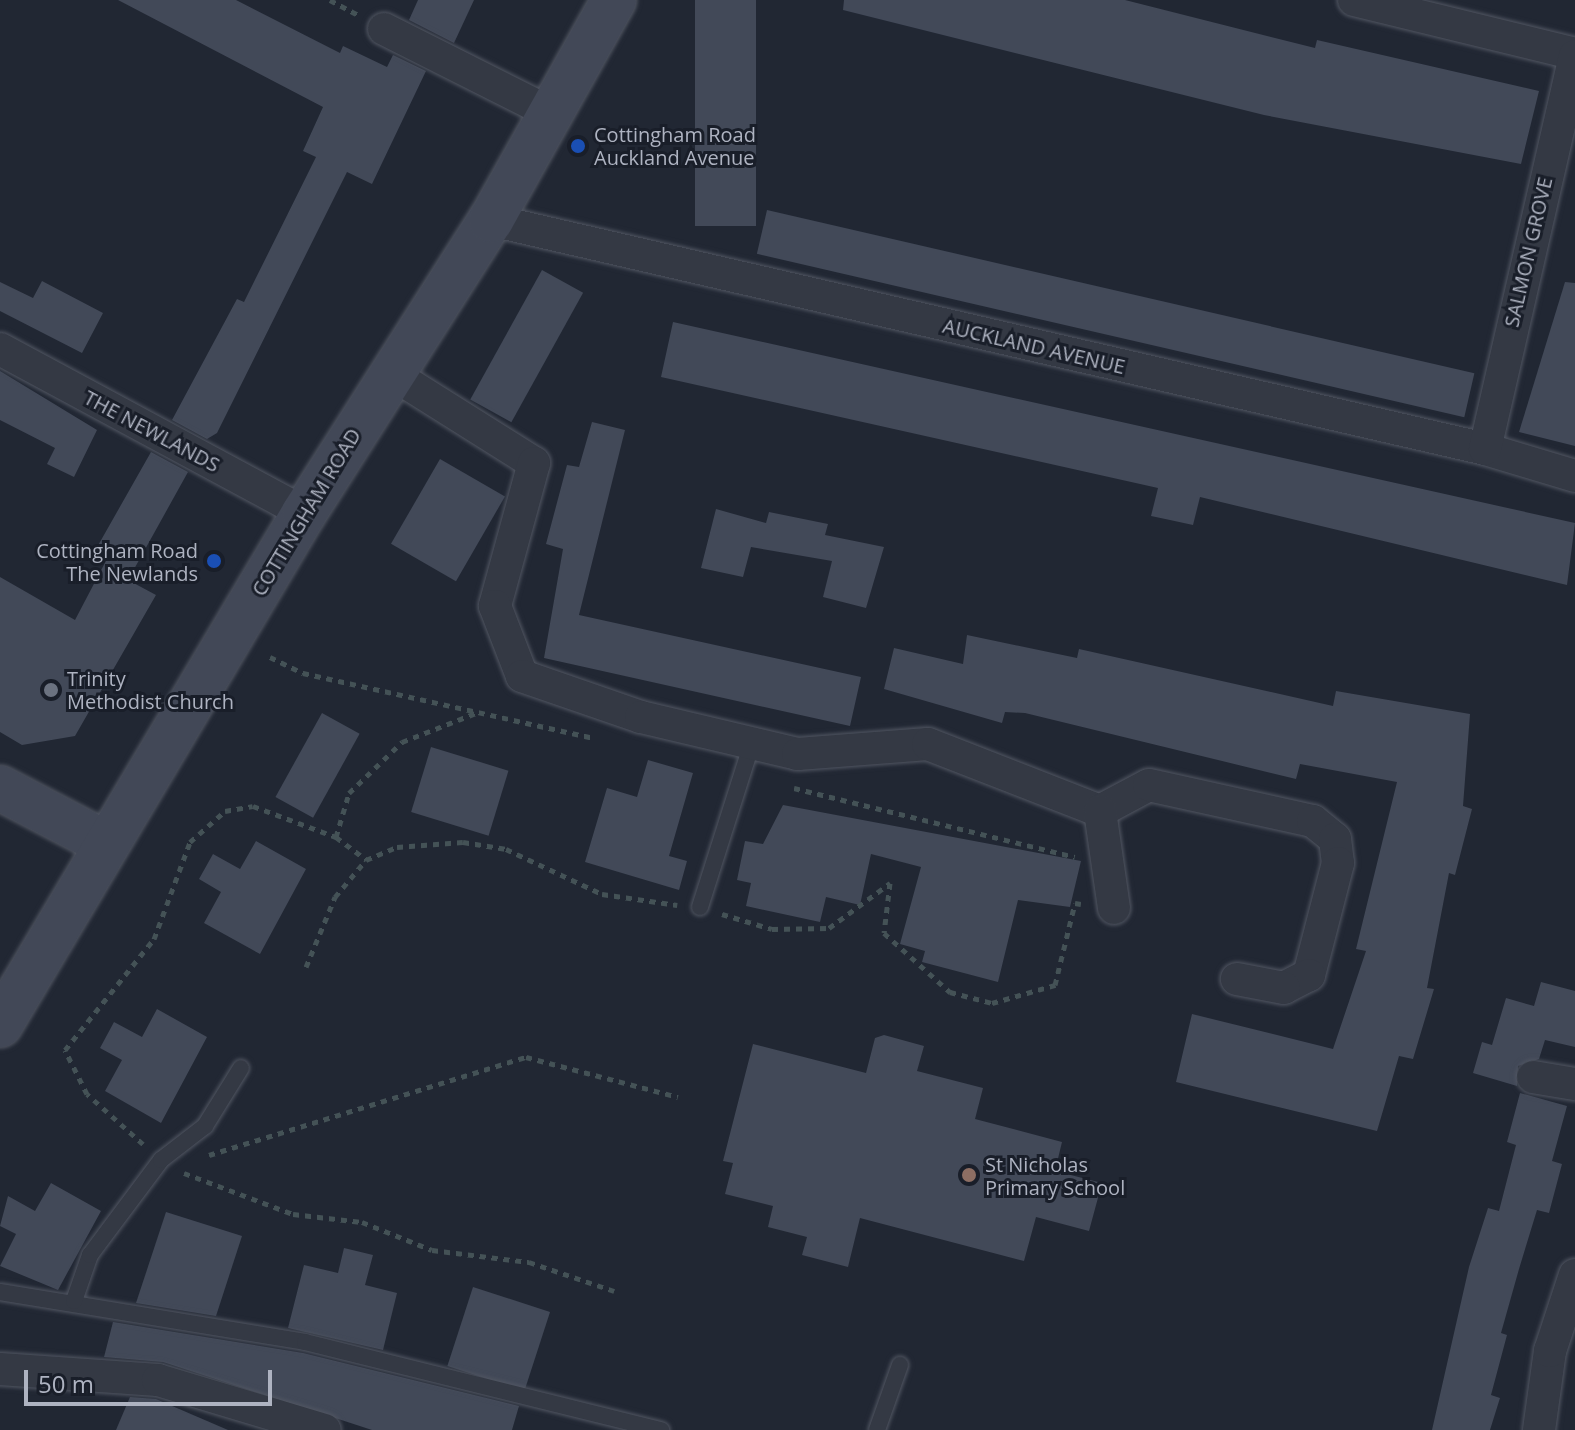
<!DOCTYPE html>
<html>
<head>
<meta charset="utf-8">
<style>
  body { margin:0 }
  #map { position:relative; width:1575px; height:1430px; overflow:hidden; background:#212733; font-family:"Open Sans",sans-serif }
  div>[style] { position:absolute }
  .building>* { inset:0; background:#424958; transform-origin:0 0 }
  .path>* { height:5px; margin-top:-2.5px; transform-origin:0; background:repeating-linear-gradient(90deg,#445256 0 6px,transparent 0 12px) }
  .roads { filter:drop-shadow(0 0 2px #515662) drop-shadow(0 0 2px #515662) }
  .lane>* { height:16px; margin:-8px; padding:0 8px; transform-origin:8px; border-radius:8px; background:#343944 }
  .street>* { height:32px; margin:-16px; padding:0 16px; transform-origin:16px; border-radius:16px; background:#343944 }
  .secondary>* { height:44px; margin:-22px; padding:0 22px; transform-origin:22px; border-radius:22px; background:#424857 }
  .dots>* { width:22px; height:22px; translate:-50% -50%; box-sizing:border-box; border:4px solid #191e29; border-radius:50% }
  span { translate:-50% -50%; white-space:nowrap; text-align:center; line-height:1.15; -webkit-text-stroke:6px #191e29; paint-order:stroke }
  .poi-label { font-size:20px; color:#aeb3c1 }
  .left { translate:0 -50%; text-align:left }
  .right { translate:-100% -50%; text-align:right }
  .street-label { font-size:20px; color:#aeb3c1 }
  .scale { position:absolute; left:24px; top:1370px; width:248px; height:36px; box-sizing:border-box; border:4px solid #aeb3c1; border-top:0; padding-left:10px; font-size:24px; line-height:28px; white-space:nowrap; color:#aeb3c1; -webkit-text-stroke:6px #191e29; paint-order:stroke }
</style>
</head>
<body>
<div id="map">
  <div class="building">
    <i style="clip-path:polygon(118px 0,236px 0,340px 53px,343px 46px,387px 67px,393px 55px,426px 71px,372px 184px,347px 172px,217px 433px,207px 439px,172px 420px,237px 299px,244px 302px,316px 157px,303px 151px,323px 107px)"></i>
    <i style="clip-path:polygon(418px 0,474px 0,454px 43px,409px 20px)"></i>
    <i style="left:695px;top:0;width:61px;height:226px"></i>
    <i style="clip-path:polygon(844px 0,1125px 0,1315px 48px,1317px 40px,1539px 91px,1521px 164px,1264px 115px,843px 10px)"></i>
    <i style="left:767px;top:210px;width:726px;height:45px;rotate:13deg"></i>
    <i style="left:542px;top:270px;width:47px;height:148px;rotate:29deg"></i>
    <i style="clip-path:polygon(42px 281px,103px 313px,82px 353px,0 311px,0 282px,33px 298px)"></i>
    <i style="clip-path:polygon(1565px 282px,1575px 283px,1575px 446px,1519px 432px)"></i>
    <i style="clip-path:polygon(673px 322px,1575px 523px,1567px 585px,1200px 497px,1193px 525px,1170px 520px,1151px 516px,1158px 488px,661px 377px)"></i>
    <i style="clip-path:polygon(0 371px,97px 430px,74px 477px,47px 464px,55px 448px,0 420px)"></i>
    <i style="clip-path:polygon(592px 422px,625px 430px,579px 615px,861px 677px,850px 726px,544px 658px,563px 549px,546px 544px,567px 465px,579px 467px)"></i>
    <i style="clip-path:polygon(151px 452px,188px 472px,128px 580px,156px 595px,75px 736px,22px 745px,0 732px,0 577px,75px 620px,108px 557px,96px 549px)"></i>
    <i style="left:440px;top:459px;width:75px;height:98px;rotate:30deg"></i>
    <i style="clip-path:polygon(716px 509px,766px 523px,769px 512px,828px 524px,825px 535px,884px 547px,866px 608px,823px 597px,832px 561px,751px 547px,743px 577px,701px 568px)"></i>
    <i style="clip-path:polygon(967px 635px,1077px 658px,1079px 649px,1333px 706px,1336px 691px,1470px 714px,1463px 806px,1472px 809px,1455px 875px,1449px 873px,1427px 988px,1434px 989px,1413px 1059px,1399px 1056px,1377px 1131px,1176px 1082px,1192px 1014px,1333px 1049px,1366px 951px,1356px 949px,1397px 782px,1300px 764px,1296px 779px,1025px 713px,1005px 712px,1002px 723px,884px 689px,894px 648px,963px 664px)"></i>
    <i style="left:322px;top:713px;width:43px;height:96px;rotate:29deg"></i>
    <i style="left:431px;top:747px;width:81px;height:68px;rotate:17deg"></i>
    <i style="clip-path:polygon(648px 760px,693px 773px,669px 856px,687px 861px,679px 890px,585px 862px,607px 788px,637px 797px)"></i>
    <i style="clip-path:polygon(783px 805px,1081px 861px,1070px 907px,1018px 900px,998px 982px,922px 962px,925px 951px,900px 944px,921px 867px,871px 854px,860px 905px,826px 897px,820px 922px,746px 906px,751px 883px,737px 880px,745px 841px,763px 844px)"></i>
    <i style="clip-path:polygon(256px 841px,306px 869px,260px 954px,204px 923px,221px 892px,199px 879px,213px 854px,240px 869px)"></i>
    <i style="clip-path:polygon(1541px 982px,1575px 991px,1575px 1047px,1545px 1040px,1539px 1059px,1518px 1066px,1517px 1086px,1473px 1073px,1482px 1042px,1492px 1045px,1506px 998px,1534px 1006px)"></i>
    <i style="clip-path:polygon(157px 1009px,207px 1037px,161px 1123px,105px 1091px,122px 1060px,100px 1048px,114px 1022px,142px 1037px)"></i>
    <i style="clip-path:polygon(884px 1035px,924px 1046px,917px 1071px,983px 1088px,975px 1119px,1062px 1142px,1055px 1171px,1102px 1183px,1089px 1231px,1036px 1217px,1024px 1261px,860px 1218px,848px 1267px,802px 1255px,807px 1237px,768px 1227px,773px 1206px,725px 1194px,733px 1163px,723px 1161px,753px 1044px,866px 1073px,875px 1038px)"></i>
    <i style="clip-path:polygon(1520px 1093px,1567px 1106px,1552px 1161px,1562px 1164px,1549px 1213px,1537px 1210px,1519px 1269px,1501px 1333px,1507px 1335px,1491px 1395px,1500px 1398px,1490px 1430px,1432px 1430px,1469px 1267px,1488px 1208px,1499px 1211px,1516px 1145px,1507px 1142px)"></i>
    <i style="clip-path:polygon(51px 1183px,101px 1211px,58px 1290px,0 1266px,16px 1234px,0 1226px,8px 1196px,35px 1211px)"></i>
    <i style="clip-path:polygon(166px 1212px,242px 1236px,216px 1316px,136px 1303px)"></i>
    <i style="clip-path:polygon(344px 1248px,373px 1255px,365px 1285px,397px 1293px,383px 1350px,288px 1328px,304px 1265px,338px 1273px)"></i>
    <i style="left:473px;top:1287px;width:81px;height:83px;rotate:18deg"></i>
    <i style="clip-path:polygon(113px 1322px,303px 1353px,519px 1406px,512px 1430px,372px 1430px,163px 1362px,104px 1357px)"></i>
    <i style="clip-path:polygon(130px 1397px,156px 1399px,228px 1430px,116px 1430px)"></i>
  </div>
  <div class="path">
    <i style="left:330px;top:0;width:32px;rotate:28deg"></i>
    <i style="left:270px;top:657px;width:37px;rotate:26deg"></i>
    <i style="left:303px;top:673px;width:298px;rotate:12.6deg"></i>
    <i style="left:794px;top:788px;width:289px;rotate:13.8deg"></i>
    <i style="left:336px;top:837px;width:46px;rotate:-73.5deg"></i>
    <i style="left:349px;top:793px;width:74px;rotate:-43.9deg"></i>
    <i style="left:402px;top:742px;width:79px;rotate:-21.4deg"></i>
    <i style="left:722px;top:914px;width:52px;rotate:16.7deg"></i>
    <i style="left:772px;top:929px;width:57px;rotate:-1deg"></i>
    <i style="left:829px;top:928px;width:76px;rotate:-36.4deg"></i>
    <i style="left:890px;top:883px;width:50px;rotate:96.8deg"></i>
    <i style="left:884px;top:933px;width:89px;rotate:41.8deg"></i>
    <i style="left:950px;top:992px;width:43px;rotate:14.7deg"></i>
    <i style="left:992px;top:1003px;width:66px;rotate:-15.9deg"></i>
    <i style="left:1055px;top:985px;width:84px;rotate:-76.3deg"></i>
    <i style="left:1075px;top:903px;width:6px;rotate:9deg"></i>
    <i style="left:306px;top:967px;width:76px;rotate:-67.5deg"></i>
    <i style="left:335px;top:897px;width:48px;rotate:-50deg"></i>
    <i style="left:366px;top:860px;width:34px;rotate:-23deg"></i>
    <i style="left:397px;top:847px;width:66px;rotate:-4.3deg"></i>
    <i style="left:463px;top:842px;width:44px;rotate:9.2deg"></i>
    <i style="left:506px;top:849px;width:106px;rotate:25.1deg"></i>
    <i style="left:602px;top:894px;width:76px;rotate:8.3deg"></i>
    <i style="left:143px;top:1144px;width:75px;rotate:-138.2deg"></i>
    <i style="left:87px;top:1094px;width:49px;rotate:-116.6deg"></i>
    <i style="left:65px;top:1050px;width:142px;rotate:-51.3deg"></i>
    <i style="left:154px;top:939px;width:103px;rotate:-69.6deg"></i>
    <i style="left:190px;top:842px;width:47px;rotate:-41.5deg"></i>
    <i style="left:225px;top:811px;width:28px;rotate:-10deg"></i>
    <i style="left:253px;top:806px;width:89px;rotate:20.5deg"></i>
    <i style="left:336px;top:837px;width:38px;rotate:37deg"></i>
    <i style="left:209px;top:1155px;width:332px;rotate:-17.2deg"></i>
    <i style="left:526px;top:1057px;width:157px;rotate:14.7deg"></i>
    <i style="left:184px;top:1173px;width:116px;rotate:20.6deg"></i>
    <i style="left:293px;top:1214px;width:69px;rotate:6.6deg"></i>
    <i style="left:362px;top:1222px;width:75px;rotate:21.8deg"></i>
    <i style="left:432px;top:1250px;width:98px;rotate:7.1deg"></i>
    <i style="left:529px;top:1262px;width:90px;rotate:18.8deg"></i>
  </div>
  <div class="roads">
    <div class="lane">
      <i style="left:700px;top:907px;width:172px;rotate:-72.4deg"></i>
      <i style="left:0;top:1292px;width:309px;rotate:9.3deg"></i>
      <i style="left:305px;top:1342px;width:367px;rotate:13.9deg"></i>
      <i style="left:74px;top:1301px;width:49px;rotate:-70.8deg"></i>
      <i style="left:90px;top:1255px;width:119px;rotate:-53.2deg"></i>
      <i style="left:161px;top:1160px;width:56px;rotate:-37.7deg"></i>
      <i style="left:205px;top:1126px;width:68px;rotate:-58.2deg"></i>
      <i style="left:877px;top:1430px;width:69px;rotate:-70.5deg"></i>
    </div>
    <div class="street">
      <i style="left:1354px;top:0;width:228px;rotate:13.7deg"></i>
      <i style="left:384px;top:29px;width:187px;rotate:26.7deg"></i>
      <i style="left:491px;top:220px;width:1020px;rotate:12.97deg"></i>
      <i style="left:1485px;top:449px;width:94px;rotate:16.7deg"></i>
      <i style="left:0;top:349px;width:345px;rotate:28.3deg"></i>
      <i style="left:391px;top:373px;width:169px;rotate:32.2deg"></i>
      <i style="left:534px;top:463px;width:148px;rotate:105.3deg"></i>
      <i style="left:495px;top:606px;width:75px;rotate:68.9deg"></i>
      <i style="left:522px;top:676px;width:126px;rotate:19deg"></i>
      <i style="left:641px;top:717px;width:161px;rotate:13.3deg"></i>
      <i style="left:798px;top:754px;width:130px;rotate:-4.4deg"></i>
      <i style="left:928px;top:744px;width:185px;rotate:21.3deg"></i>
      <i style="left:1100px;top:811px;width:55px;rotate:-28deg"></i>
      <i style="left:1149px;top:785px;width:168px;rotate:12.4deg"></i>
      <i style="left:1313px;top:821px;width:28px;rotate:39deg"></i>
      <i style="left:1335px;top:839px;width:24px;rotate:83deg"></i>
      <i style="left:1338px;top:863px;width:116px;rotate:104.5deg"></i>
      <i style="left:1309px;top:975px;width:28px;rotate:153deg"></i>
      <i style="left:1284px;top:988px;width:48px;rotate:-169.2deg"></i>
      <i style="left:1485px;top:449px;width:403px;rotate:-77.1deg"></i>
      <i style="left:1100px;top:811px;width:98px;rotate:81.8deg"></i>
      <i style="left:1533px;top:1077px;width:43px;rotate:9.5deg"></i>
      <i style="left:0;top:1369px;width:158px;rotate:4deg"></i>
      <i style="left:158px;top:1380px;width:174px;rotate:16.7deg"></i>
      <i style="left:1539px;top:1430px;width:80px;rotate:-82.1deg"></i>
      <i style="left:1550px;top:1351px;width:80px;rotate:-71.8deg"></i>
    </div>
    <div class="secondary">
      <i style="left:0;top:788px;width:119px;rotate:27.6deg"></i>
      <i style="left:0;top:1025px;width:595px;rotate:-59.3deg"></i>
      <i style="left:304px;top:513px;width:348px;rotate:-57.5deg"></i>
      <i style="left:491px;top:220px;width:252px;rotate:-60.8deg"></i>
    </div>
  </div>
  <div class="dots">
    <i style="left:578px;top:146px;background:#1a4fb4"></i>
    <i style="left:214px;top:561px;background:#1a4fb4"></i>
    <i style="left:51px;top:690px;background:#6b7280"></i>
    <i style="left:969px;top:1175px;background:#8d6e63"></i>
  </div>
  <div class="poi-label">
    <span class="left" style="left:594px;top:146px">Cottingham Road<br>Auckland Avenue</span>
    <span class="right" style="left:198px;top:562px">Cottingham Road<br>The Newlands</span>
    <span class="left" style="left:67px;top:690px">Trinity<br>Methodist Church</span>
    <span class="left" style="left:985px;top:1176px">St Nicholas<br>Primary School</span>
  </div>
  <div class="street-label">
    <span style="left:1528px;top:252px;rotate:-77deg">SALMON GROVE</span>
    <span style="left:1034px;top:346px;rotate:13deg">AUCKLAND AVENUE</span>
    <span style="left:152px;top:431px;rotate:28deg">THE NEWLANDS</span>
    <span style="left:306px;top:512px;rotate:-59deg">COTTINGHAM ROAD</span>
  </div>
  <div class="scale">50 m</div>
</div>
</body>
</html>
